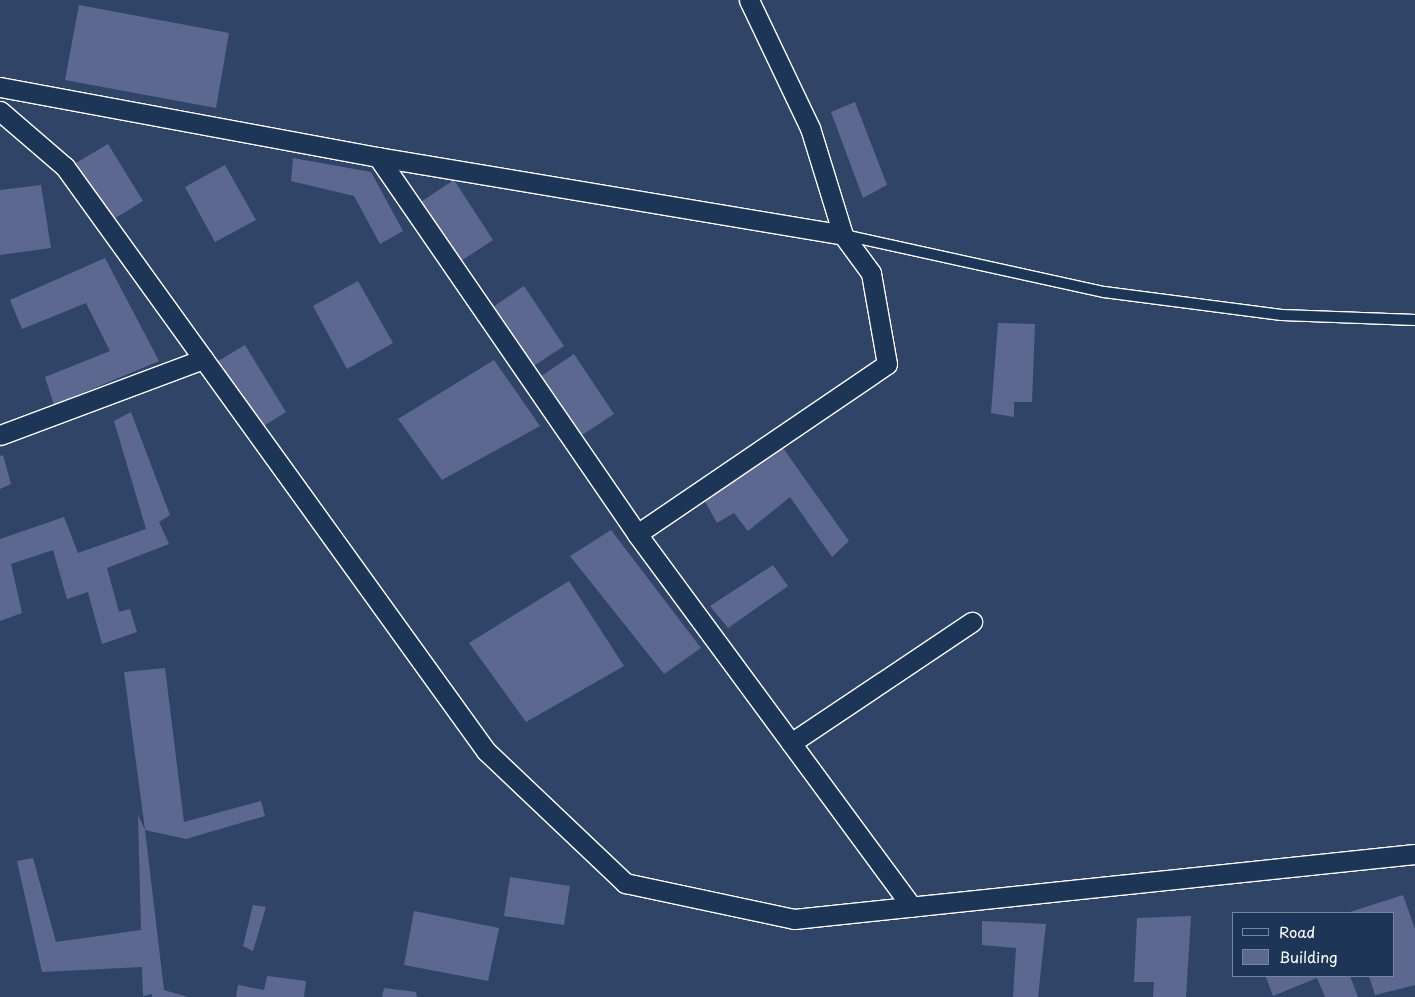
<!DOCTYPE html>
<html>
<head>
<meta charset="utf-8">
<style>
  body { margin:0 }
  #map { position:relative; width:1415px; height:997px; overflow:hidden; background:#304468; font-family:"Playpen Sans",sans-serif }
  div>[style] { position:absolute }
  [style*='--x'] { left:calc(var(--x)*1px); top:calc(var(--y)*1px); width:calc(var(--w)*1px); rotate:calc(var(--a)*1deg) }
  .building>* { inset:0; background:#5c6890 }
  .roads { filter:drop-shadow(1px 0 #fff) drop-shadow(-1px 0 #fff) drop-shadow(0 1px #fff) drop-shadow(0 -1px #fff) }
  .lane>* { height:10px; margin:-5px; padding:0 5px; transform-origin:5px; border-radius:5px; background:#1d3557 }
  .street>* { height:19px; margin:-9.5px; padding:0 9.5px; transform-origin:9.5px; border-radius:9.5px; background:#1d3557 }
  span { translate:-50% -50%; white-space:nowrap; text-align:center; line-height:1.15; -webkit-text-stroke:5px #1d3557; paint-order:stroke }
  .legend { position:absolute; left:1232px; top:912px; width:162px; height:65px; box-sizing:border-box; background:#1d3557; border:1px solid #77869a; margin:0; padding:6px 9px; list-style:none; font-size:15px; color:#fff }
  .legend li { display:flex; align-items:center; gap:10px; height:25px }
  .legend b { width:25px; border:1px solid #77869a }
</style>
</head>
<body>
<div id="map">
  <div class="building">
    <i style="clip-path:polygon(79px 5px,229px 33px,216px 108px,65px 80px)"></i>
    <i style="clip-path:polygon(855px 102px,887px 185px,863px 198px,831px 112px)"></i>
    <i style="clip-path:polygon(108px 144px,143px 201px,106px 224px,71px 166px)"></i>
    <i style="clip-path:polygon(293px 158px,371px 172px,403px 231px,380px 244px,354px 196px,291px 181px)"></i>
    <i style="clip-path:polygon(225px 165px,256px 220px,215px 242px,185px 187px)"></i>
    <i style="clip-path:polygon(454px 180px,493px 240px,458px 263px,419px 203px)"></i>
    <i style="clip-path:polygon(41px 185px,51px 248px,0 255px,0 190px)"></i>
    <i style="clip-path:polygon(105px 258px,159px 361px,54px 405px,45px 377px,110px 351px,86px 303px,22px 329px,10px 300px)"></i>
    <i style="clip-path:polygon(358px 281px,393px 343px,347px 369px,313px 306px)"></i>
    <i style="clip-path:polygon(524px 286px,564px 346px,529px 369px,490px 309px)"></i>
    <i style="clip-path:polygon(998px 323px,1035px 324px,1032px 402px,1014px 402px,1014px 417px,991px 413px)"></i>
    <i style="clip-path:polygon(245px 345px,286px 412px,249px 435px,208px 367px)"></i>
    <i style="clip-path:polygon(574px 354px,614px 414px,579px 437px,540px 377px)"></i>
    <i style="clip-path:polygon(494px 360px,540px 426px,442px 480px,398px 419px)"></i>
    <i style="clip-path:polygon(131px 412px,170px 515px,159px 522px,169px 544px,107px 568px,119px 612px,130px 609px,137px 632px,102px 644px,88px 592px,67px 599px,53px 550px,11px 564px,22px 613px,0 621px,0 539px,64px 517px,78px 553px,146px 529px,114px 421px)"></i>
    <i style="clip-path:polygon(778px 441px,849px 541px,832px 557px,790px 497px,748px 531px,734px 513px,717px 523px,703px 498px)"></i>
    <i style="clip-path:polygon(3px 455px,11px 484px,0 489px,0 456px)"></i>
    <i style="clip-path:polygon(611px 530px,701px 648px,664px 674px,570px 556px)"></i>
    <i style="clip-path:polygon(773px 565px,788px 586px,728px 628px,710px 606px)"></i>
    <i style="clip-path:polygon(569px 581px,624px 666px,526px 722px,469px 643px)"></i>
    <i style="clip-path:polygon(165px 668px,184px 822px,261px 801px,265px 816px,186px 839px,145px 830px,124px 672px)"></i>
    <i style="clip-path:polygon(138px 815px,145px 830px,164px 990px,188px 997px,152px 997px,152px 994px,143px 996px,142px 967px,42px 972px,17px 861px,33px 858px,56px 942px,141px 930px)"></i>
    <i style="clip-path:polygon(510px 877px,570px 886px,564px 925px,504px 916px)"></i>
    <i style="clip-path:polygon(1403px 895px,1415px 929px,1415px 985px,1375px 995px,1369px 976px,1394px 976px,1394px 913px,1347px 913px)"></i>
    <i style="clip-path:polygon(253px 905px,266px 907px,253px 951px,243px 946px)"></i>
    <i style="clip-path:polygon(414px 911px,499px 928px,488px 981px,404px 965px)"></i>
    <i style="clip-path:polygon(1191px 916px,1186px 997px,1153px 997px,1154px 982px,1134px 982px,1137px 918px)"></i>
    <i style="clip-path:polygon(982px 921px,1046px 924px,1038px 997px,1013px 997px,1016px 948px,982px 945px)"></i>
    <i style="clip-path:polygon(267px 976px,306px 981px,304px 997px,236px 997px,238px 985px,264px 990px)"></i>
    <i style="clip-path:polygon(1350px 976px,1358px 997px,1325px 997px,1317px 978px,1273px 996px,1266px 977px)"></i>
    <i style="clip-path:polygon(384px 988px,416px 992px,417px 997px,382px 997px)"></i>
  </div>
  <div class="roads">
    <div class="lane">
      <i style="--x:844;--y:235;--w:266;--a:12.4"></i>
      <i style="--x:1104;--y:292;--w:179;--a:7.4"></i>
      <i style="--x:1282;--y:315;--w:133;--a:2.2"></i>
    </div>
    <div class="street">
      <i style="--x:0;--y:87;--w:384;--a:10.5"></i>
      <i style="--x:378;--y:157;--w:471;--a:9.5"></i>
      <i style="--x:843;--y:235;--w:112;--a:-107.1"></i>
      <i style="--x:810;--y:128;--w:142;--a:-115.5"></i>
      <i style="--x:0;--y:111;--w:86;--a:40.7"></i>
      <i style="--x:65;--y:167;--w:720;--a:54.21"></i>
      <i style="--x:486;--y:751;--w:192;--a:43.5"></i>
      <i style="--x:625;--y:883;--w:173;--a:12"></i>
      <i style="--x:794;--y:919;--w:624;--a:-5.98"></i>
      <i style="--x:378;--y:157;--w:457;--a:55.5"></i>
      <i style="--x:637;--y:534;--w:302;--a:-34.2"></i>
      <i style="--x:887;--y:364;--w:92;--a:-100"></i>
      <i style="--x:871;--y:273;--w:47;--a:-126.4"></i>
      <i style="--x:0;--y:435;--w:217;--a:-20.5"></i>
      <i style="--x:637;--y:534;--w:463;--a:53.6"></i>
      <i style="--x:791;--y:743;--w:218;--a:-33.8"></i>
    </div>
  </div>
  <ul class="legend">
  <li><b style="height:6px;background:#1d3557"></b>Road</li>
  <li><b style="height:14px;background:#5c6890"></b>Building</li>
  </ul>
</div>
</body>
</html>
